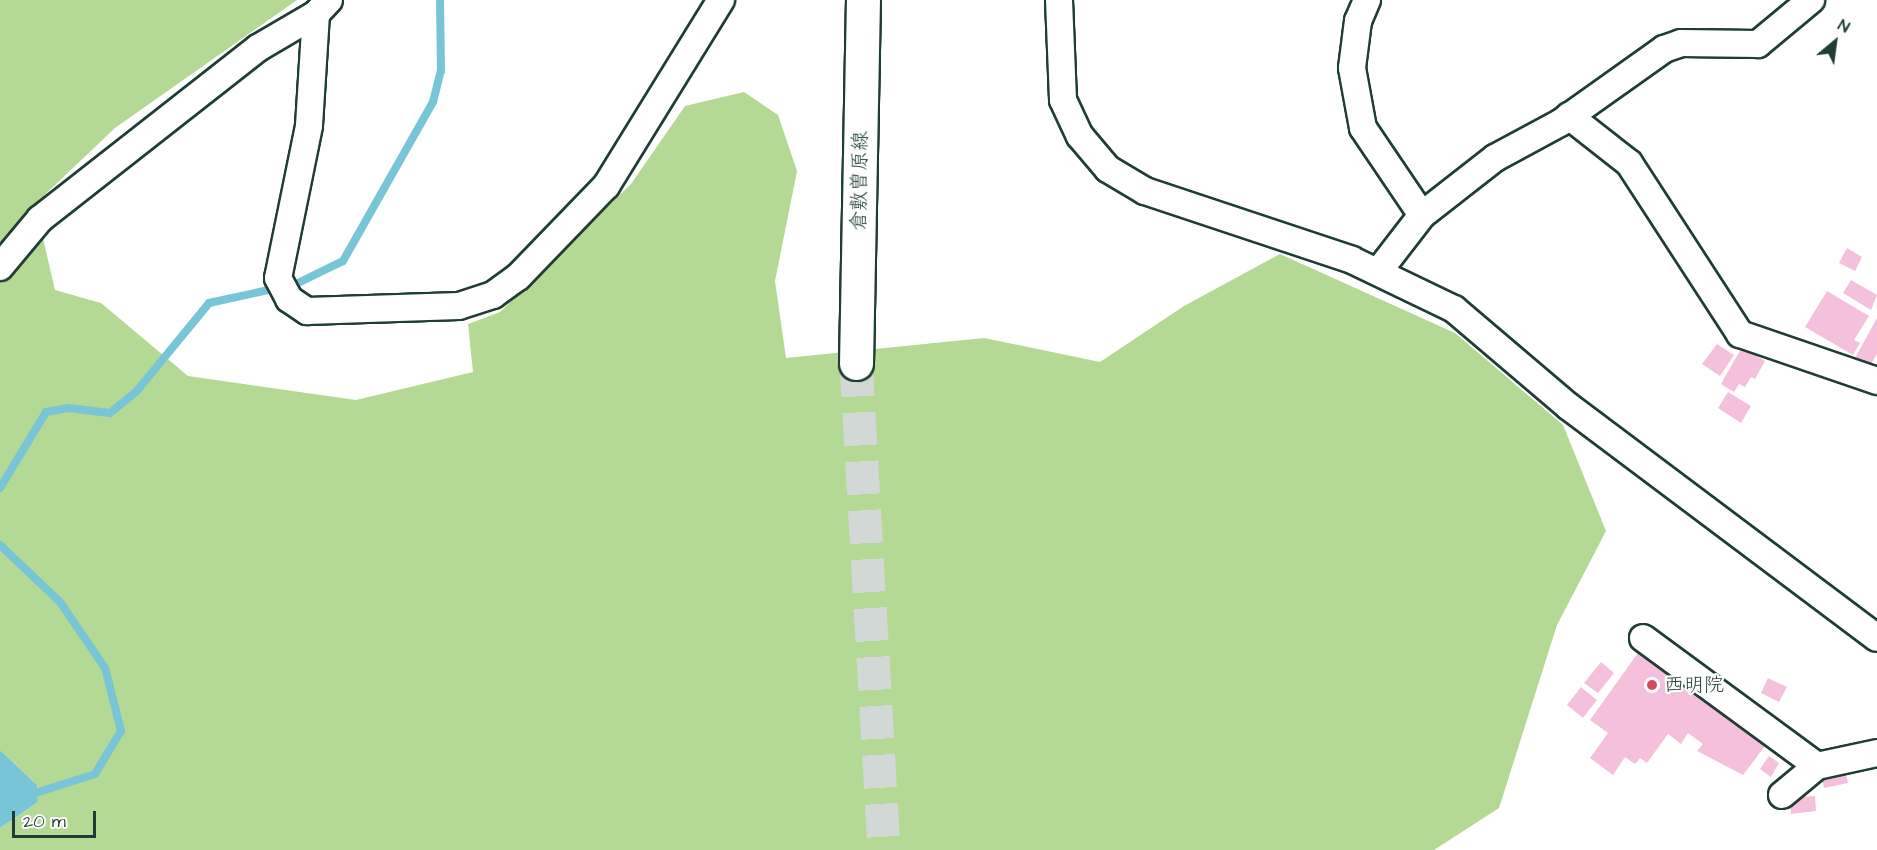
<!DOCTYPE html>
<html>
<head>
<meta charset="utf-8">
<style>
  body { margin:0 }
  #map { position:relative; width:1877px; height:850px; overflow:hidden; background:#fff; font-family:"Architects Daughter","Klee One",sans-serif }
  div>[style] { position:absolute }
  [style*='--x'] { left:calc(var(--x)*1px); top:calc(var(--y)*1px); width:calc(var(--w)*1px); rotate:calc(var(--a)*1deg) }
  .green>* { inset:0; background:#b3d994 }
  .water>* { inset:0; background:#78c5d7 }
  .stream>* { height:8px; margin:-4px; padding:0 4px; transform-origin:4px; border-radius:4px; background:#78c5d7 }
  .building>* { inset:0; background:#f5c0db }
  .secondary-tunnel>* { height:33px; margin-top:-16.5px; transform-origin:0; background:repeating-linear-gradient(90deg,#d2d8d6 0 33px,transparent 0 49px) }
  .roads { filter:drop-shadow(2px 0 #1f3d34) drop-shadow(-2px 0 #1f3d34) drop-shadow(0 2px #1f3d34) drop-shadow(0 -2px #1f3d34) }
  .street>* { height:26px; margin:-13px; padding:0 13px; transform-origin:13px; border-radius:13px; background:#fff }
  .secondary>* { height:33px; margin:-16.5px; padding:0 16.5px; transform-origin:16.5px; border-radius:16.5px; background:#fff }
  .dots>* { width:16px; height:16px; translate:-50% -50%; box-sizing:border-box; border:3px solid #fff; border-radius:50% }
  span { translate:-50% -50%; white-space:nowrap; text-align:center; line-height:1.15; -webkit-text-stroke:4.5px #fff; paint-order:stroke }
  .street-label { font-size:20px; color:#1f3d34 }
  .poi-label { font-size:20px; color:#1f3d34 }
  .left { translate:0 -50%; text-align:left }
  .north { position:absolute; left:1805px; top:12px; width:60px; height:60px; -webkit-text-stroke:4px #fff; paint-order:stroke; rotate:29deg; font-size:16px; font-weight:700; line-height:24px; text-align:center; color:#1f3d34 }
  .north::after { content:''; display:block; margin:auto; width:21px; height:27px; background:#1f3d34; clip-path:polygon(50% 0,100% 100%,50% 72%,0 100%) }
  .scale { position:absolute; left:12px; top:811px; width:84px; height:27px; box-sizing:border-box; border:3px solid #1f3d34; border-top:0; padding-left:8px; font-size:18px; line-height:21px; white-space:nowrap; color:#1f3d34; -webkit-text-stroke:4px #fff; paint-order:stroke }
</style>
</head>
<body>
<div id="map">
  <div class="green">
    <i style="clip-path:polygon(0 0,297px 0,115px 128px,35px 204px,55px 290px,101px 303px,188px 376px,356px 400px,473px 372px,468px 324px,500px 312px,631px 184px,685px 106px,744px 92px,778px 115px,797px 171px,775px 281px,786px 358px,984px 338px,1100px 362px,1184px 306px,1280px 254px,1455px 333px,1563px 425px,1606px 531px,1557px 625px,1499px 808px,1434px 850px,0 850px,0 828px,38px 802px,37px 785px,0 750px)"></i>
  </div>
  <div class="water">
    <i style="clip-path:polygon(0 750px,37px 785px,38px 802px,0 828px)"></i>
  </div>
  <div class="stream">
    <i style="--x:0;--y:488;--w:89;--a:-58.8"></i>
    <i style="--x:46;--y:412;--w:22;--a:-10"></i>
    <i style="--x:68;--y:408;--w:42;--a:6.8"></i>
    <i style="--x:110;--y:413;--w:33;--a:-39"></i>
    <i style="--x:136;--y:392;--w:115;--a:-50.6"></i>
    <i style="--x:209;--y:303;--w:89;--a:-12.3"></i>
    <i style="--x:296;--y:284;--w:52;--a:-26.1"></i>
    <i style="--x:343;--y:261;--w:183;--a:-60.5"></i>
    <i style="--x:433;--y:102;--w:32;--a:-76"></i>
    <i style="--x:441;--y:71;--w:71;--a:-90.8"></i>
    <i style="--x:0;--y:545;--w:83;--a:43.5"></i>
    <i style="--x:60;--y:602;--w:80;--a:55.7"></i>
    <i style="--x:105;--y:668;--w:65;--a:75.7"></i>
    <i style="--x:121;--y:731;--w:50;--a:121.2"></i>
    <i style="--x:95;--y:774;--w:69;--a:162.3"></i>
  </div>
  <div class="building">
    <i style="clip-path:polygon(1847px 248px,1862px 257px,1855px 271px,1839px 263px)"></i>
    <i style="clip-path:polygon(1851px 280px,1877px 295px,1871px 310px,1843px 293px)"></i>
    <i style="clip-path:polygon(1827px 291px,1869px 316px,1854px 340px,1860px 343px,1853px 355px,1805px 327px)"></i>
    <i style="clip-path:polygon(1877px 318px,1877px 354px,1869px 368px,1854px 360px)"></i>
    <i style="clip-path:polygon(1717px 344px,1734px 355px,1720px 376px,1702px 364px)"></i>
    <i style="clip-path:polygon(1742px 347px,1765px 361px,1755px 379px,1751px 377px,1745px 387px,1739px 384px,1734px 392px,1721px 384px)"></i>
    <i style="clip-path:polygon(1728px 392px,1751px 406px,1741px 423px,1718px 408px)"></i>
    <i style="clip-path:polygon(1640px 650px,1768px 742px,1743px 775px,1697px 751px,1703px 744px,1688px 733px,1681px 744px,1668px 734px,1647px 763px,1640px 758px,1635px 764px,1625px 757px,1613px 775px,1590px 758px,1608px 733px,1590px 720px)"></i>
    <i style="clip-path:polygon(1601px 662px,1614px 673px,1598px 693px,1584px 683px)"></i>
    <i style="clip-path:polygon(1768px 678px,1787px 687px,1779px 702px,1761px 693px)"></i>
    <i style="clip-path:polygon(1581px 687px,1597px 700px,1583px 718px,1567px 705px)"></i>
    <i style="clip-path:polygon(1769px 756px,1779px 763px,1771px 777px,1760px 769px)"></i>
    <i style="clip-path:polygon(1845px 769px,1848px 783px,1824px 788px,1821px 774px)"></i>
    <i style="clip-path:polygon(1815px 796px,1816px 811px,1791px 814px,1789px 798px)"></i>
  </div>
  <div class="secondary-tunnel">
    <i style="--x:856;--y:363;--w:488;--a:86.7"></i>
  </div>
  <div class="roads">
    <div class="street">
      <i style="--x:1059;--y:0;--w:100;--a:87.7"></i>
      <i style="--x:1063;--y:100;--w:40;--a:65"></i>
      <i style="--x:1080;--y:136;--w:43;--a:49.7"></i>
      <i style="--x:1108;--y:169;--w:43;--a:30.7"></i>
      <i style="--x:1145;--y:191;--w:218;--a:18.4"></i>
      <i style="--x:1352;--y:260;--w:113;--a:25.7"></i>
      <i style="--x:1454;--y:309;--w:150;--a:40.4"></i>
      <i style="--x:1568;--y:406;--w:386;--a:36.9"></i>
      <i style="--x:1367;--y:0;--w:23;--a:113"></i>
      <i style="--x:1358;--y:21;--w:47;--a:97.3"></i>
      <i style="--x:1352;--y:68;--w:61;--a:79.6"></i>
      <i style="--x:1363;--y:128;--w:105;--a:55.9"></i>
      <i style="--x:316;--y:14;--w:112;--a:93.6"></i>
      <i style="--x:309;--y:126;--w:155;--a:101.5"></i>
      <i style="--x:278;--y:278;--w:24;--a:62"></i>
      <i style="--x:289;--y:299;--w:22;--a:34"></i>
      <i style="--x:307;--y:311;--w:152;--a:-1.9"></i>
      <i style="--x:459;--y:306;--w:36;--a:-18"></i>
      <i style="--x:493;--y:295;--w:31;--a:-36"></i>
      <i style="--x:518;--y:277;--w:127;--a:-46"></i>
      <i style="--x:606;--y:186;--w:219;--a:-58.3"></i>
      <i style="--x:1569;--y:116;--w:76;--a:38.1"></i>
      <i style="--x:1629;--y:163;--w:204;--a:57"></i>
      <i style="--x:1740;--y:334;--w:145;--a:18.9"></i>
      <i style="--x:0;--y:267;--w:62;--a:-50.2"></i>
      <i style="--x:40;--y:219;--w:277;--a:-38.1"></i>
      <i style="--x:258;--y:48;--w:67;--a:-30.4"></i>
      <i style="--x:316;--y:14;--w:19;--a:-47"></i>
      <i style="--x:1378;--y:272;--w:72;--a:-52.3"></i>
      <i style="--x:1422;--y:215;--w:93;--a:-38"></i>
      <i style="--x:1495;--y:158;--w:74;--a:-28.3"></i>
      <i style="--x:1560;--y:123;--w:128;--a:-35.4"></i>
      <i style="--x:1664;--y:49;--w:18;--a:-19"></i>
      <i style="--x:1681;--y:43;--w:77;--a:0.7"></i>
      <i style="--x:1758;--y:44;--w:69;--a:-39.7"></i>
      <i style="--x:1643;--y:638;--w:216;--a:36.3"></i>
      <i style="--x:1782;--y:795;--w:45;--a:-39.6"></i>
      <i style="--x:1817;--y:766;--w:61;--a:-12.2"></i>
    </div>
    <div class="secondary">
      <i style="--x:856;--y:363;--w:363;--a:-88.9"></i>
    </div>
  </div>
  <div class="dots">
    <i style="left:1652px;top:685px;background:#d1495b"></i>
  </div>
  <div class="street-label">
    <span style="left:860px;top:181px;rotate:-89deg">倉敷曽原線</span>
  </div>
  <div class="poi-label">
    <span class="left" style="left:1664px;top:685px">西明院</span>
  </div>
  <div class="north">N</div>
  <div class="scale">20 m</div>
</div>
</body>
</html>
